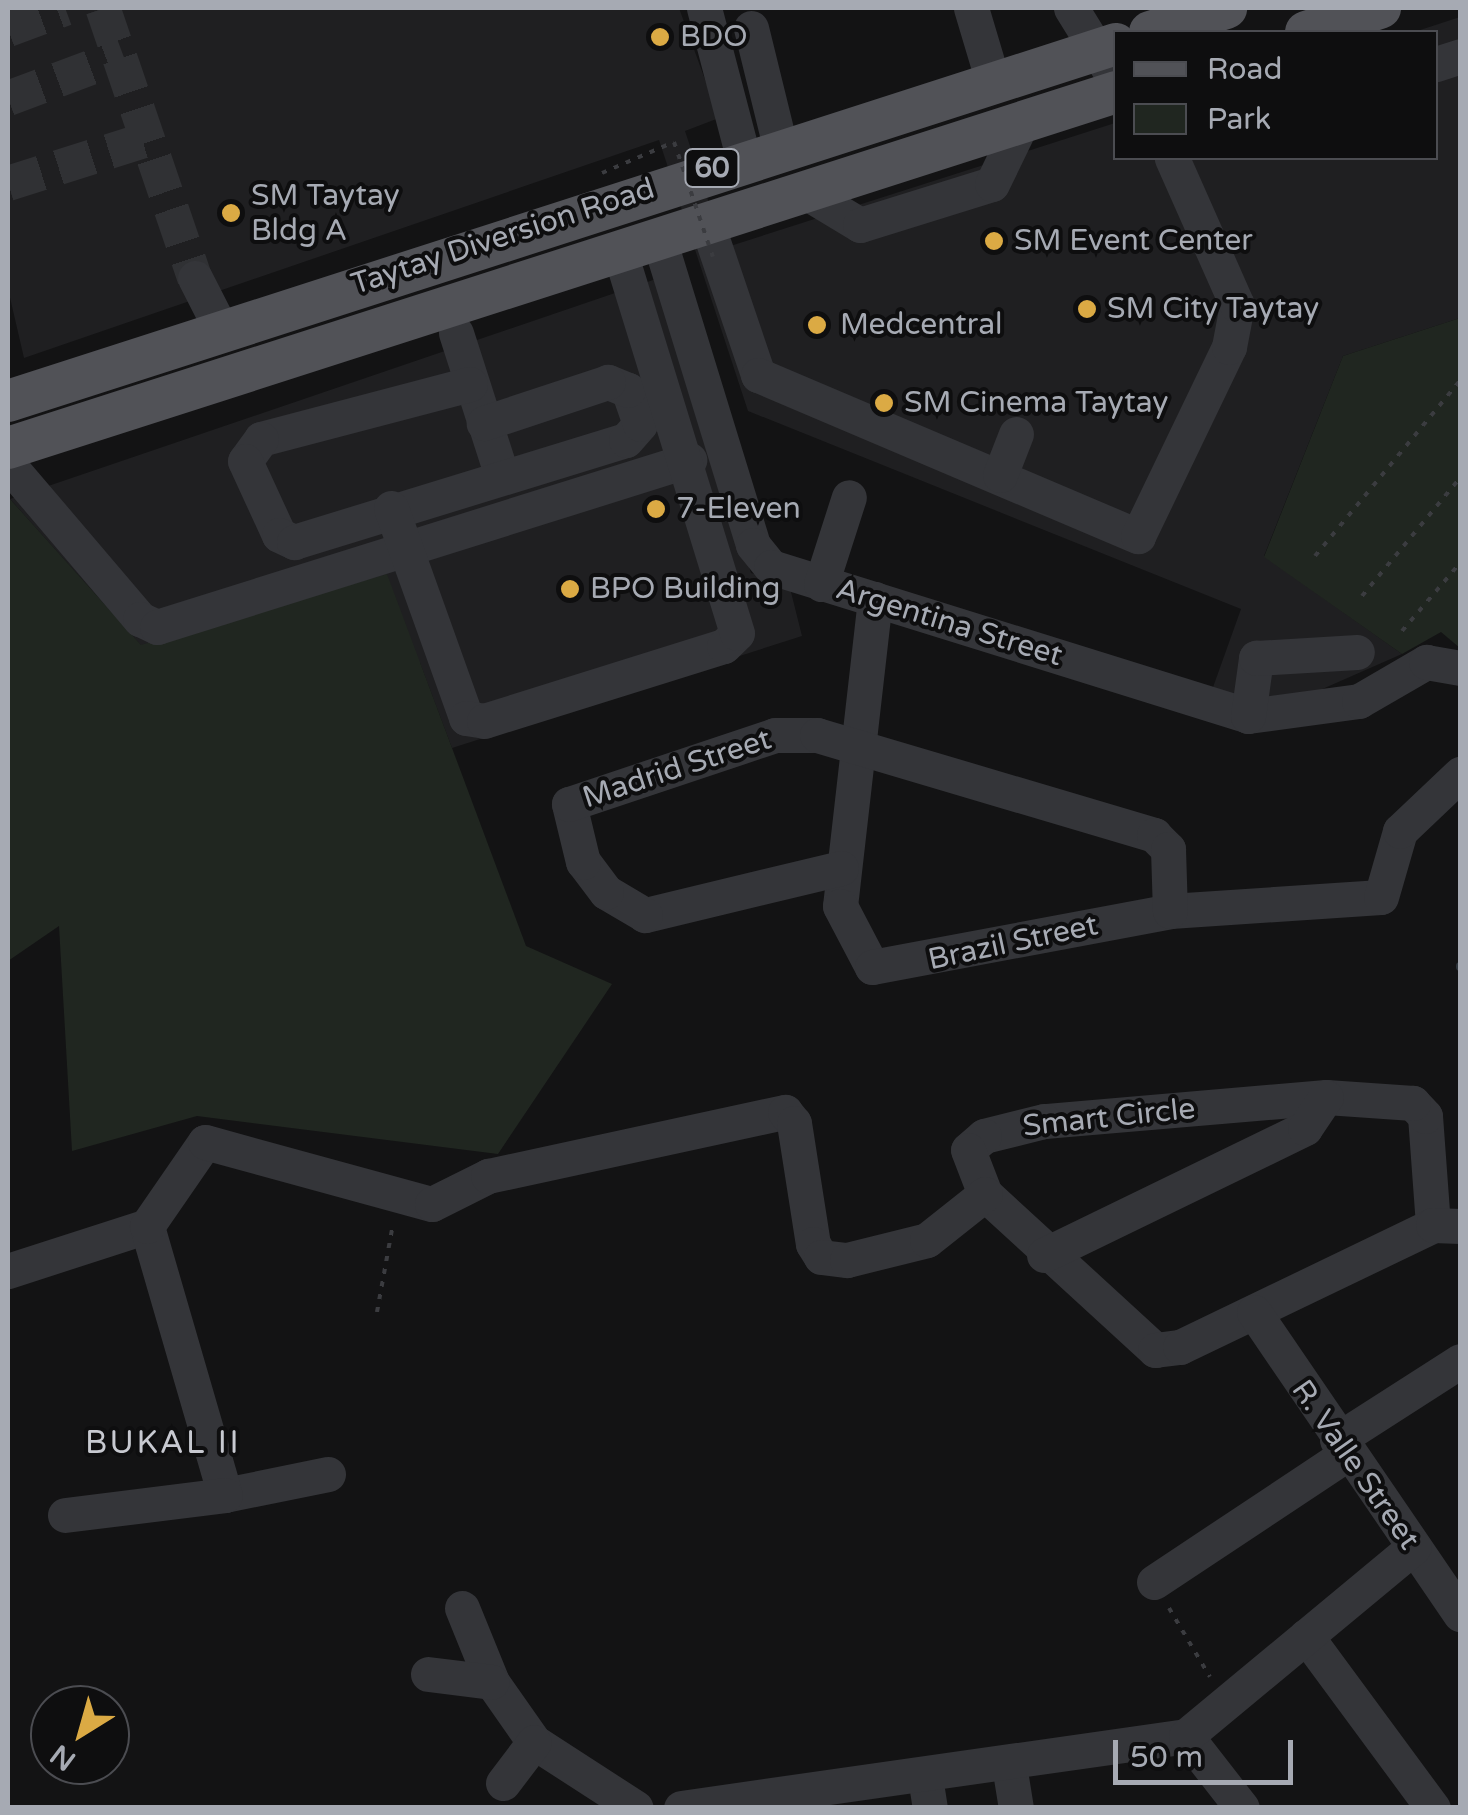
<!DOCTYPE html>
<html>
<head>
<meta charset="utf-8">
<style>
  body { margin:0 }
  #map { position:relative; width:1468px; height:1815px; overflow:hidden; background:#131314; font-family:"Varela Round",sans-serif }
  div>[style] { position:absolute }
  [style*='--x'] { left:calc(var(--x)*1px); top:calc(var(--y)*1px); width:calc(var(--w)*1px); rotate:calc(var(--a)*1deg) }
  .built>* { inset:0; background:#1f1f21 }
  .green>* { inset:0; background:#202620 }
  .stream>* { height:8px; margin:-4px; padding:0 4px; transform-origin:4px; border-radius:4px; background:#2e353b }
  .minor-tunnel>* { height:35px; margin-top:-17.5px; transform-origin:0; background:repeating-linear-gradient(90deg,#303134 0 35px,transparent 0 53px) }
  .path>* { height:4px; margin-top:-2px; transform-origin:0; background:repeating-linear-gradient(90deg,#3b3c40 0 5px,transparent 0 13px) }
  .minor>* { height:35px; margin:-17.5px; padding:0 17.5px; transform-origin:17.5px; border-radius:17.5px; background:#343539 }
  .major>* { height:42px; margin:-21px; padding:0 21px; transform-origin:21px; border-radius:21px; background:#515257 }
  .path-bridge>* { height:4px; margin-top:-2px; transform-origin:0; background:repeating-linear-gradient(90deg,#3b3c40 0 5px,transparent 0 13px) }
  .dots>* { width:28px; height:28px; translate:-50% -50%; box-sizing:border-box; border:5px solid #0e0e0f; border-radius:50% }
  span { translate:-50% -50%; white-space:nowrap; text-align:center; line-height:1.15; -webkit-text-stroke:8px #0e0e0f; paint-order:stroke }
  .shield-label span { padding:2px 8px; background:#0e0e0f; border:2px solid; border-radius:8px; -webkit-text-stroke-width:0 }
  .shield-label { font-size:28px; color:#a6aab3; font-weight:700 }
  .poi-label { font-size:30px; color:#a6aab3 }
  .left { translate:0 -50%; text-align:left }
  .street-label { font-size:30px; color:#a6aab3 }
  .neighbourhood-label { font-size:32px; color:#c7c9d0; letter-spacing:2.5px }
  .frame { position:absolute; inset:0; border:10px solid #a6aab3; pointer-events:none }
  .legend { position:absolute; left:1113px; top:30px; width:325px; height:130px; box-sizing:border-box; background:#0e0e0f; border:2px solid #4b4c51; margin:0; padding:12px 18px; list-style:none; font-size:30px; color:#a6aab3 }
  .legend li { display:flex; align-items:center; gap:20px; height:50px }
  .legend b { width:50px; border:2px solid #4b4c51 }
  .north { position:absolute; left:30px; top:1685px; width:100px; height:100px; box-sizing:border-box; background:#0e0e0f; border:2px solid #4b4c51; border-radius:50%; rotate:217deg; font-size:28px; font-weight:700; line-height:40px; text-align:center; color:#a6aab3 }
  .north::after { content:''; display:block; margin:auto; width:35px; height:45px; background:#dbaa44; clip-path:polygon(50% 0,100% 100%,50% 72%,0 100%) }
  .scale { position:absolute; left:1113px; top:1740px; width:180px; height:45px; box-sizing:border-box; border:5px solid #a6aab3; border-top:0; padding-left:12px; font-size:30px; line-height:35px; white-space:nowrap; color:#a6aab3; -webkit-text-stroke:8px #0e0e0f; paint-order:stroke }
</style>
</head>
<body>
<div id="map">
  <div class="built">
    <i style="clip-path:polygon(18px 8px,679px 8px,719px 118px,685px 131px,724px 248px,1115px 123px,1116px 158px,1436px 158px,1436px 32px,1414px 32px,1460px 17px,1460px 318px,1343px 356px,1264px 556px,1402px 654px,1311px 694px,1260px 699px,1212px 690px,1241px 609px,748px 411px,659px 140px,24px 358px,8px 289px,8px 13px)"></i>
    <i style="clip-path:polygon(656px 279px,751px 573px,789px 584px,802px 636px,452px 748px,420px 663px,215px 728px,10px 499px)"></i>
  </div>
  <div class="green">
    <i style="clip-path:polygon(1460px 318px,1460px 648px,1441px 632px,1402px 654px,1264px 557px,1343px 356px)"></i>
    <i style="clip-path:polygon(10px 499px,141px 645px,387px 574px,526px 946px,612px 984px,498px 1154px,197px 1116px,72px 1151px,59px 926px,8px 961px)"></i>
  </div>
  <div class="stream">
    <i style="--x:1460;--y:966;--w:1;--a:90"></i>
  </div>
  <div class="minor-tunnel">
    <i style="--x:103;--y:8;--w:285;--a:71.2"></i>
    <i style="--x:8;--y:29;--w:61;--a:-20.2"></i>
    <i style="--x:8;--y:98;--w:123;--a:-20.5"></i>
    <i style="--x:8;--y:183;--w:149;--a:-17.6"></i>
  </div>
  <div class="path">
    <i style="--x:602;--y:173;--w:78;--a:-23.3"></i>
    <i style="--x:1315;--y:556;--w:227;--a:-50.4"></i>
    <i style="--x:1362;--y:596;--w:153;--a:-50.3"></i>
    <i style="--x:1402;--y:631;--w:89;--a:-49.5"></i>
    <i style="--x:377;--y:1312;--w:89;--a:-79.7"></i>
    <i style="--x:1169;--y:1608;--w:80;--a:59.3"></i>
  </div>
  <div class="minor">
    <i style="--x:704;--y:8;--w:154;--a:75.3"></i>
    <i style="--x:971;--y:8;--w:77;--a:73.4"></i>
    <i style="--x:1071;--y:8;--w:86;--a:58.3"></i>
    <i style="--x:751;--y:28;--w:122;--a:76.2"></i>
    <i style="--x:1436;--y:64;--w:25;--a:-18"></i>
    <i style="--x:807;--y:193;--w:62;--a:31.1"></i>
    <i style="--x:860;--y:225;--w:138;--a:-17.3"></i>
    <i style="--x:992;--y:184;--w:69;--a:-64.2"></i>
    <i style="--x:706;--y:221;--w:163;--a:71.3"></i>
    <i style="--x:758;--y:375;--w:413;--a:23"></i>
    <i style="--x:1138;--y:536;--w:210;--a:-64.3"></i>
    <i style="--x:1229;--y:347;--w:43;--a:-79.2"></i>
    <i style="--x:1237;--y:305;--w:161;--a:-113.9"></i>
    <i style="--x:658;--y:236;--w:323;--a:72.9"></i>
    <i style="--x:753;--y:545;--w:28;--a:51"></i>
    <i style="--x:771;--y:567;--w:500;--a:17.3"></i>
    <i style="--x:1248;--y:716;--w:112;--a:-7.7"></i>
    <i style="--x:1359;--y:701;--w:78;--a:-30.2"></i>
    <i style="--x:1426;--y:662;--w:35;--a:10"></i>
    <i style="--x:195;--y:278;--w:59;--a:63"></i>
    <i style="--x:456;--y:333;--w:147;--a:72.2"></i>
    <i style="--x:470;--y:384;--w:216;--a:165.3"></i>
    <i style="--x:261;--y:439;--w:27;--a:126"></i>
    <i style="--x:245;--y:461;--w:81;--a:65.3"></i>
    <i style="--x:279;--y:535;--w:17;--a:25"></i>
    <i style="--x:294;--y:542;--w:347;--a:-17.1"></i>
    <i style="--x:626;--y:440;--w:21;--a:-49"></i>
    <i style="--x:640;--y:424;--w:36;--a:-109"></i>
    <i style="--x:628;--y:390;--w:22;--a:-158"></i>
    <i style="--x:608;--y:382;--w:131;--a:161.7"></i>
    <i style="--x:8;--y:464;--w:204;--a:49.6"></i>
    <i style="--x:140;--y:619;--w:19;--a:25"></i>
    <i style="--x:157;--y:627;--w:558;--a:-17.43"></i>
    <i style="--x:1000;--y:475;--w:44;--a:-68.7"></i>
    <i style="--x:391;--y:508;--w:223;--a:70.3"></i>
    <i style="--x:466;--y:718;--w:18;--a:9"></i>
    <i style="--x:484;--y:721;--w:251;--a:-17.4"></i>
    <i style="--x:724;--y:646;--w:18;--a:-45"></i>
    <i style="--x:737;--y:633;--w:402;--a:-107.1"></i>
    <i style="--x:821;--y:584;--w:91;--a:-72.2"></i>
    <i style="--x:875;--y:599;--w:309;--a:96.5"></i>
    <i style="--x:840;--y:906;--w:69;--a:62.3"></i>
    <i style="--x:872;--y:967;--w:303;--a:-10.6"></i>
    <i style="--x:1170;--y:911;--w:211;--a:-3.8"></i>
    <i style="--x:1381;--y:897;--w:69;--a:-73.9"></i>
    <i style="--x:1400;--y:831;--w:83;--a:-43.5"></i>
    <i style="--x:1248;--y:716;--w:59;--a:-82.1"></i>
    <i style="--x:1256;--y:658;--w:101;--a:-3.4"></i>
    <i style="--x:841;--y:868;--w:202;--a:166.5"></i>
    <i style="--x:645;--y:915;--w:45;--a:-149.5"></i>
    <i style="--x:606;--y:892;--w:38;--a:-127"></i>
    <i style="--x:583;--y:862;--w:60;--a:-103.6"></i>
    <i style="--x:569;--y:804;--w:217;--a:-18.5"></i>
    <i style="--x:775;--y:735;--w:42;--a:0"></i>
    <i style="--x:817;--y:735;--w:352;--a:16.5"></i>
    <i style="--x:1154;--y:835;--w:20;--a:45"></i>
    <i style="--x:1168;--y:849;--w:62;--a:88.2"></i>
    <i style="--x:1433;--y:1225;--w:109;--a:-94.2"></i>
    <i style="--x:1425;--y:1116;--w:18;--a:-133"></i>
    <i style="--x:1413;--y:1103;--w:87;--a:-176.1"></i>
    <i style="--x:1326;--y:1097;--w:283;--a:175.1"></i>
    <i style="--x:1044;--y:1121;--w:62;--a:166"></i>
    <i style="--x:984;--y:1136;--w:21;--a:139"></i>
    <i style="--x:968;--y:1150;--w:47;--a:68.9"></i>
    <i style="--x:985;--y:1194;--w:231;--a:42.5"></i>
    <i style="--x:1155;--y:1350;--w:25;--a:-7"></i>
    <i style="--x:1180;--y:1347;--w:281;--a:-25.7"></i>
    <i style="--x:1433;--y:1225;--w:27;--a:2"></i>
    <i style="--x:1044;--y:1255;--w:290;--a:-25.9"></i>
    <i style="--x:1305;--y:1128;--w:37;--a:-56"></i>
    <i style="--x:8;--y:1271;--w:146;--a:-17.9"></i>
    <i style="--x:1254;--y:1312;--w:366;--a:55.7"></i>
    <i style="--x:1337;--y:1440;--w:146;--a:-32.7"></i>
    <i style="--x:328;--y:1474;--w:105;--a:168.5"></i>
    <i style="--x:225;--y:1495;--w:280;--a:-106.2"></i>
    <i style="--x:147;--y:1226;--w:102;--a:-55.4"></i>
    <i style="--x:205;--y:1142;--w:235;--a:15.3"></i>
    <i style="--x:432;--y:1204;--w:63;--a:-26.6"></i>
    <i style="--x:488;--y:1176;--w:304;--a:-12.2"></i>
    <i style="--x:785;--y:1112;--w:14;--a:51"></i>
    <i style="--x:794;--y:1123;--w:122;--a:81.1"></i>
    <i style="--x:813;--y:1244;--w:15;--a:58"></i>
    <i style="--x:821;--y:1257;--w:26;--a:7"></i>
    <i style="--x:847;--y:1260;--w:82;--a:-14"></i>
    <i style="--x:927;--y:1240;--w:74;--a:-38.4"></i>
    <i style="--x:65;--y:1515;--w:161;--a:-7.1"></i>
    <i style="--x:1154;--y:1582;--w:232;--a:-33.6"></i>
    <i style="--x:462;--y:1608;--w:80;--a:67.9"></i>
    <i style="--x:492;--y:1682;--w:73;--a:55"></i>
    <i style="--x:534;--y:1742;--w:121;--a:32.9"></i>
    <i style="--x:1306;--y:1636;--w:214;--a:53.6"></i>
    <i style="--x:428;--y:1674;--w:64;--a:7.1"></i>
    <i style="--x:1186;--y:1736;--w:91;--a:52.1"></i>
    <i style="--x:1009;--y:1765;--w:44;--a:80.8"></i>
    <i style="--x:925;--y:1777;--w:31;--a:81"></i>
    <i style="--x:503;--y:1783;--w:51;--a:-52.9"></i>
    <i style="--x:681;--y:1808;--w:510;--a:-8.11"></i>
    <i style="--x:1186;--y:1736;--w:296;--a:-39.7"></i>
  </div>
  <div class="major">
    <i style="--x:1150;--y:32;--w:80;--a:-17.5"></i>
    <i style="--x:1306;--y:32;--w:78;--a:-18"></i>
    <i style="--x:8;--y:401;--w:1164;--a:-17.86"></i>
    <i style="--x:8;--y:448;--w:1164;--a:-17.81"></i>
  </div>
  <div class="path-bridge">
    <i style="--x:674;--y:142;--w:121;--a:71.3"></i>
  </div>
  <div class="dots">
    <i style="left:660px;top:37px;background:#dbaa44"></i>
    <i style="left:231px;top:213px;background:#dbaa44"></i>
    <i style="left:994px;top:241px;background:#dbaa44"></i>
    <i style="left:1087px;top:309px;background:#dbaa44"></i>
    <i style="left:817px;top:325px;background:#dbaa44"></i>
    <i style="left:884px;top:403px;background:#dbaa44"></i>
    <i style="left:656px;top:509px;background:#dbaa44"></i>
    <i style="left:570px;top:589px;background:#dbaa44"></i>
  </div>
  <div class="shield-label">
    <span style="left:712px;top:168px">60</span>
  </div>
  <div class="poi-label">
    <span class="left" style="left:680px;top:37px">BDO</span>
    <span class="left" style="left:251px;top:213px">SM Taytay<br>Bldg A</span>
    <span class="left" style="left:1014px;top:241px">SM Event Center</span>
    <span class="left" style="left:1107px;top:309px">SM City Taytay</span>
    <span class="left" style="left:840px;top:325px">Medcentral</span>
    <span class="left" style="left:904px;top:403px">SM Cinema Taytay</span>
    <span class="left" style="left:676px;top:509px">7-Eleven</span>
    <span class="left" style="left:590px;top:589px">BPO Building</span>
  </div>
  <div class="street-label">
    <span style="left:503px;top:237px;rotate:-18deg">Taytay Diversion Road</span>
    <span style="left:949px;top:623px;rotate:17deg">Argentina Street</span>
    <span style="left:677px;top:769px;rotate:-18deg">Madrid Street</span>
    <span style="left:1013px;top:943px;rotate:-12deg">Brazil Street</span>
    <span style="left:1109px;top:1118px;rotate:-6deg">Smart Circle</span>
    <span style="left:1355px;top:1465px;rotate:55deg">R. Valle Street</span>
  </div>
  <div class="neighbourhood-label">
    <span style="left:163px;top:1443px">BUKAL II</span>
  </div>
  <div class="frame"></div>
  <ul class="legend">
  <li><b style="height:12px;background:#515257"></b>Road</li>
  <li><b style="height:28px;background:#202620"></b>Park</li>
  </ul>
  <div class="north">N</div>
  <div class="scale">50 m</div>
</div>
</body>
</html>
